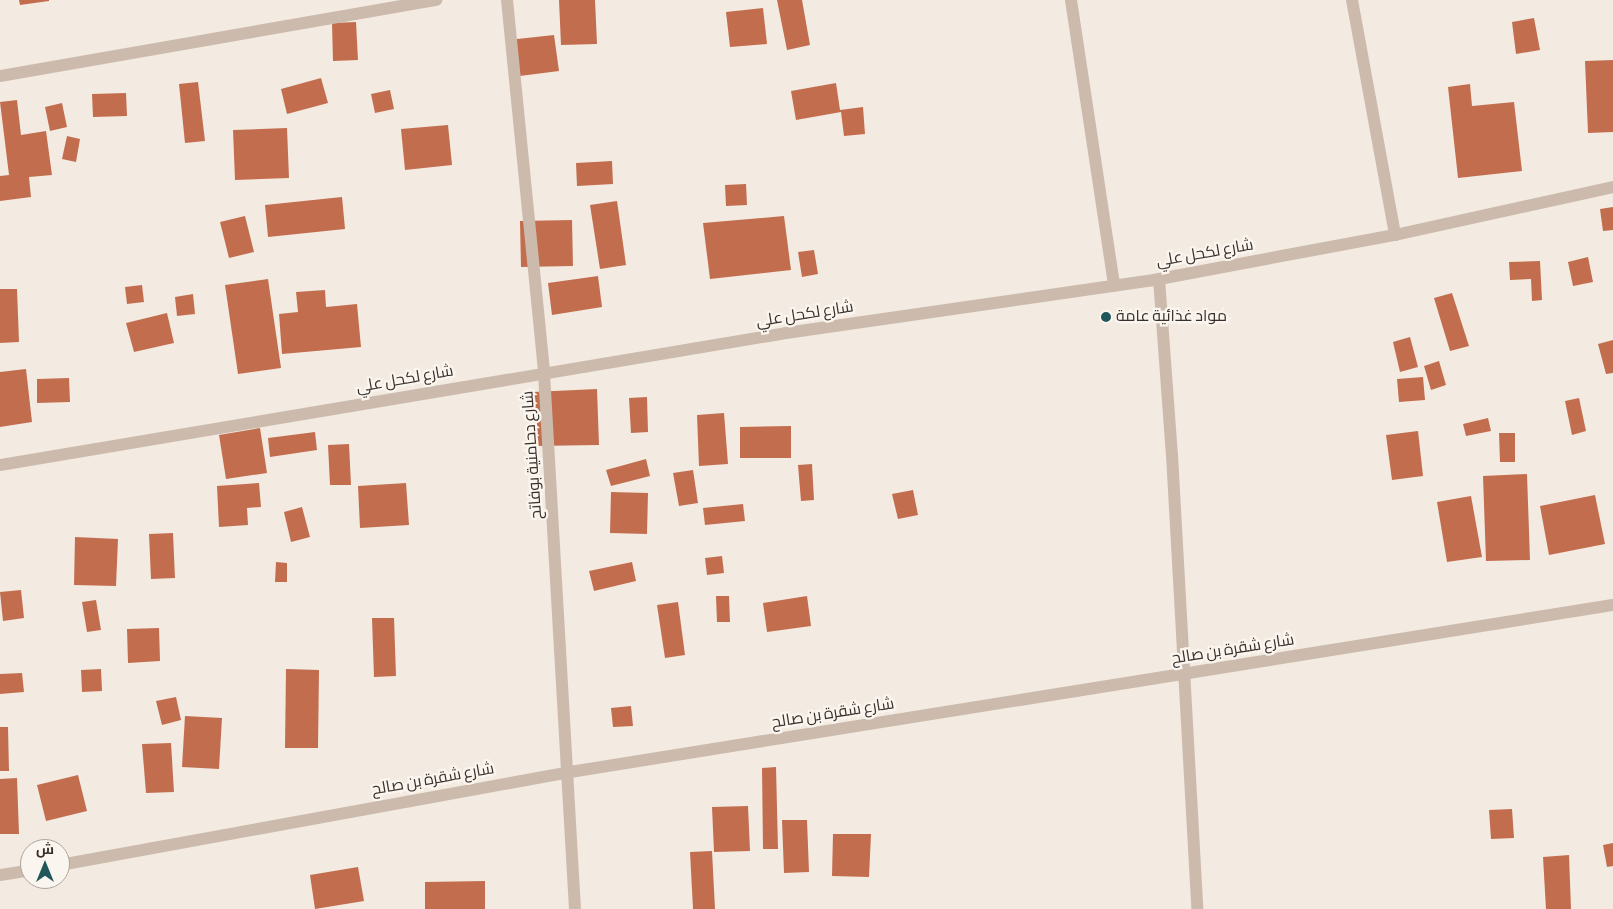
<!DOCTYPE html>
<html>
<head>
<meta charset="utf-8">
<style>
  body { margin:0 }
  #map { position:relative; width:1613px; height:909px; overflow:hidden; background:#f3ebe1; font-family:"Sofia Sans Condensed",Cairo,sans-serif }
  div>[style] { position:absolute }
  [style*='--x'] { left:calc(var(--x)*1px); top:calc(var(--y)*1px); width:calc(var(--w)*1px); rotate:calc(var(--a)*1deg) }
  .building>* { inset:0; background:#c36d4f }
  .street>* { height:12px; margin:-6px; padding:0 6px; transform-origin:6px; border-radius:6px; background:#ccbbad }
  .dots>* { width:14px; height:14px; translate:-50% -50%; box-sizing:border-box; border:2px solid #faf5ee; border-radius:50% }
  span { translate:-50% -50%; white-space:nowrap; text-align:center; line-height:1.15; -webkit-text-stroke:4.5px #faf5ee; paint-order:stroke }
  .street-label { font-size:16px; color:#3a302b }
  .poi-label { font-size:16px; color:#3a302b }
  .left { translate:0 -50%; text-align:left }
  .north { position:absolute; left:20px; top:839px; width:50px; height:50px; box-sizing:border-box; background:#faf5ee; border:1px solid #ada6a0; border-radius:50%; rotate:0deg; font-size:14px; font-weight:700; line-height:20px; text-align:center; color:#3a302b }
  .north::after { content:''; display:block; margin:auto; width:18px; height:22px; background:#21575b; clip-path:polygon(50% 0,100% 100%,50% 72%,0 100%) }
</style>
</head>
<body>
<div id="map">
  <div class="building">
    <i style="clip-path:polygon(19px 0,49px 0,49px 1px,20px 5px)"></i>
    <i style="clip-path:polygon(559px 0,595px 0,597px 44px,561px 45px)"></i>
    <i style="clip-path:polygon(777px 0,802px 0,810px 45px,787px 50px)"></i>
    <i style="clip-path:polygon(763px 8px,767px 44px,730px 47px,726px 12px)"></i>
    <i style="clip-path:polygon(1534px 18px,1540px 50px,1516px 54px,1512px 22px)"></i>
    <i style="clip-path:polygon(356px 22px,358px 60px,333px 61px,332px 23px)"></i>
    <i style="clip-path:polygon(554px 35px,559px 71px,512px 77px,508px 40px)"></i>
    <i style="clip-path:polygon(1613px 60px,1613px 132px,1588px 133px,1585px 61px)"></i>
    <i style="clip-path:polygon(321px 78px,328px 103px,287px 114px,281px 89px)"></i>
    <i style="clip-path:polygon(198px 82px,205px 141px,185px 143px,179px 84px)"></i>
    <i style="clip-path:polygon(836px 83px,840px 110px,863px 107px,865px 134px,844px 136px,841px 112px,796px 120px,791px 91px)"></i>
    <i style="clip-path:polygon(1470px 84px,1472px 106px,1514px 102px,1522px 171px,1458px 178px,1448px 87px)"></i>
    <i style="clip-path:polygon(390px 90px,394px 109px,375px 113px,371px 94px)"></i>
    <i style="clip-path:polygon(126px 93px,127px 116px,93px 117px,92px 94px)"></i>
    <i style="clip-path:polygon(17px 100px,21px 135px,46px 131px,52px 175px,29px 177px,31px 197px,0 201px,0 176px,9px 175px,0 102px)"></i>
    <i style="clip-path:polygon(62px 103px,67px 127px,50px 131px,45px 107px)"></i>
    <i style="clip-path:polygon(448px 125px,452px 165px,405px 170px,401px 129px)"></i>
    <i style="clip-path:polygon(287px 128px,289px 178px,235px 180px,233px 130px)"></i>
    <i style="clip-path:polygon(67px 136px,80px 139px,76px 162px,62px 159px)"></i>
    <i style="clip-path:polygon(612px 161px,613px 184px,577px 186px,576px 163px)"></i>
    <i style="clip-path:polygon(746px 184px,747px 205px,726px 206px,725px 185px)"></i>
    <i style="clip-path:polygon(342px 197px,345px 229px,268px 237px,265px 205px)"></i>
    <i style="clip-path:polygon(617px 201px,626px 265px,600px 269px,590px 205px)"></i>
    <i style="clip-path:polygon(1613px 207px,1613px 230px,1603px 231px,1600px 209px)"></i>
    <i style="clip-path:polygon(245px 216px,254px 252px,229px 258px,220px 222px)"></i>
    <i style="clip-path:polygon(784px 216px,791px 270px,710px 279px,703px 223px)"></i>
    <i style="clip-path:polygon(572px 220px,573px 266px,521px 267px,520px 221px)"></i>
    <i style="clip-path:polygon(814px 250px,818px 274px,802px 277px,798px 252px)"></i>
    <i style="clip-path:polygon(1588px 257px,1593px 282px,1573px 286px,1568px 262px)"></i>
    <i style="clip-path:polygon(1540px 261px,1542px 300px,1532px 301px,1531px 279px,1510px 280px,1509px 262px)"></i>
    <i style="clip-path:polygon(598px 276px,602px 307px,552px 315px,548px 283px)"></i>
    <i style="clip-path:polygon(268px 279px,281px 368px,238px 374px,225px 285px)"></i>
    <i style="clip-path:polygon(142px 285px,144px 302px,127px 304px,125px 287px)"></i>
    <i style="clip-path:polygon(0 289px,17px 289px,19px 342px,0 343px)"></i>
    <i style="clip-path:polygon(325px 290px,326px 307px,357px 304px,361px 347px,282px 354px,279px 314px,298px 312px,296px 292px)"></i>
    <i style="clip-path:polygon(1452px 293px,1469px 346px,1450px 351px,1434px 298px)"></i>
    <i style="clip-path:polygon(193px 294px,195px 314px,177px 316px,175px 297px)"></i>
    <i style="clip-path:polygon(167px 313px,174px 343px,134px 352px,126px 323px)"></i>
    <i style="clip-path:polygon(1410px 337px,1418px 367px,1400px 372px,1393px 342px)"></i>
    <i style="clip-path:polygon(1613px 340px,1613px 373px,1606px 374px,1598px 344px)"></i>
    <i style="clip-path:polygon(1439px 361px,1446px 385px,1431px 390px,1424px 366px)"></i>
    <i style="clip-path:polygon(26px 369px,32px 422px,0 427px,0 372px)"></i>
    <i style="clip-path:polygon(1423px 377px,1425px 400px,1399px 402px,1397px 379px)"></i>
    <i style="clip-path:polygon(69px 378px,70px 402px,37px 403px,37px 379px)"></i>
    <i style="clip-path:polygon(597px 389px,599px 445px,534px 446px,533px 392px)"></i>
    <i style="clip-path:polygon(647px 397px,648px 432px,631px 433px,629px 398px)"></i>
    <i style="clip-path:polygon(1579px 398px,1586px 431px,1572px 435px,1565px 401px)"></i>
    <i style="clip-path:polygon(724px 413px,728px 464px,699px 466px,697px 415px)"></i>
    <i style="clip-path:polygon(1488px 418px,1491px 431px,1466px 436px,1463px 424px)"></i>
    <i style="clip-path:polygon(791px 426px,791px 458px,740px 458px,740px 427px)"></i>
    <i style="clip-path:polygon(260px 428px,267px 473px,226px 479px,219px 435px)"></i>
    <i style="clip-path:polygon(1418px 431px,1423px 476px,1392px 480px,1386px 435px)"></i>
    <i style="clip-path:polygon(315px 432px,317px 450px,270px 457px,268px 438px)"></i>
    <i style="clip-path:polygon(1499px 433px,1515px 433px,1515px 462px,1500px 462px)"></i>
    <i style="clip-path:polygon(349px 444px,351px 485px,330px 485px,328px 445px)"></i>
    <i style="clip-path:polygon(646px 459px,650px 476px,611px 486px,606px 470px)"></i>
    <i style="clip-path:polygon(812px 464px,814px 500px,801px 501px,798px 465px)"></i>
    <i style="clip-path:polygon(693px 470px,698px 503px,679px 506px,673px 473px)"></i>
    <i style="clip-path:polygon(1527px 474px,1530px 560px,1486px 561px,1483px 476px)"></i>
    <i style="clip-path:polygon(259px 483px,261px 507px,247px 508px,248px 525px,219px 527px,217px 486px)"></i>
    <i style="clip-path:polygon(406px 483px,409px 525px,360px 528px,358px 486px)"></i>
    <i style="clip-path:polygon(913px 490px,918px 515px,898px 519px,892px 494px)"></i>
    <i style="clip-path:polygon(611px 492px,648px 493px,647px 534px,610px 533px)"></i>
    <i style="clip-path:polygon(1595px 495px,1605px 544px,1549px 555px,1540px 506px)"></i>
    <i style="clip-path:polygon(1471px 496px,1482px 557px,1447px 562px,1437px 502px)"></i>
    <i style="clip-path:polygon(743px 504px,745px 521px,705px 525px,703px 508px)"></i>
    <i style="clip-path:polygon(302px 507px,310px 537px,291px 542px,284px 512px)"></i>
    <i style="clip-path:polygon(173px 533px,175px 578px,151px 579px,149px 534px)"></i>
    <i style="clip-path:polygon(75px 537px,118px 539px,116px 586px,74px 585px)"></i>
    <i style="clip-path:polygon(722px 556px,724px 573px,707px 575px,705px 558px)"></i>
    <i style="clip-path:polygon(276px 562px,287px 563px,287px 582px,275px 582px)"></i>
    <i style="clip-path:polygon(632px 562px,636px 581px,594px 591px,589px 571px)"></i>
    <i style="clip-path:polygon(21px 590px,24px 618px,3px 621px,0 592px)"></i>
    <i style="clip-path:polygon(716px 596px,729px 596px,730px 622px,717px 622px)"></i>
    <i style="clip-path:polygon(807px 596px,811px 626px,767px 632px,763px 603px)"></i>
    <i style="clip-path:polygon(96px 600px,101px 630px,87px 632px,82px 602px)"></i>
    <i style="clip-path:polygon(678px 602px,685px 655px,665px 658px,657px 605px)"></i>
    <i style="clip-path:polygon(372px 618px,394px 618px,396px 676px,374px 677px)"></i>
    <i style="clip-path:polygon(159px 628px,160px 661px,128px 663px,127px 629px)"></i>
    <i style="clip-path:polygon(101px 669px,102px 691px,82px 692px,81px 670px)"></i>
    <i style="clip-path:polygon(286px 669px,319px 670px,318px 748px,285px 748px)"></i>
    <i style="clip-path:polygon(22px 673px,24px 692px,0 694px,0 674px)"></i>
    <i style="clip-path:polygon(176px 697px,181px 720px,162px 725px,156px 701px)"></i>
    <i style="clip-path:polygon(631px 706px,633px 726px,613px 727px,611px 708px)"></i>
    <i style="clip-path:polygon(185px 716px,222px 718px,219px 769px,182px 767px)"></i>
    <i style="clip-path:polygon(0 727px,8px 727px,9px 771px,0 771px)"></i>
    <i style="clip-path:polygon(171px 743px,174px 792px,146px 793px,142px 744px)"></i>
    <i style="clip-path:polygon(776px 767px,778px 849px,763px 849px,762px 768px)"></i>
    <i style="clip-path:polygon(78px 775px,87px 811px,46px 821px,37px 785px)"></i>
    <i style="clip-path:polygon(17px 778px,19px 834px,0 834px,0 779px)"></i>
    <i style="clip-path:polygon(748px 806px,750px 851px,714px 852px,712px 807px)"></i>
    <i style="clip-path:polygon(1512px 809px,1514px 838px,1491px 839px,1489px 810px)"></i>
    <i style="clip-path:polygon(782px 820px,807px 820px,809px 872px,784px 873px)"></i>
    <i style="clip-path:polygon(833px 834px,871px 834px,869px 877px,832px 876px)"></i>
    <i style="clip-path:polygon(1613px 843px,1613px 866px,1607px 867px,1603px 845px)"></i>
    <i style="clip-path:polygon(712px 851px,715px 909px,693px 909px,690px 852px)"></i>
    <i style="clip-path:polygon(1569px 855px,1571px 909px,1546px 909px,1543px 857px)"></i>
    <i style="clip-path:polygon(358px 867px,364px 901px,315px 909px,310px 875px)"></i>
    <i style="clip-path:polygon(485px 881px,485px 909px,425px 909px,425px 882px)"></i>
  </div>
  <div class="street">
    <i style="--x:507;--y:0;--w:375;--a:84.3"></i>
    <i style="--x:544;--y:373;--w:537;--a:86.69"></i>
    <i style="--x:1071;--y:0;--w:289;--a:81.4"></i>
    <i style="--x:1352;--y:0;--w:239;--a:79.6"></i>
    <i style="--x:0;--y:76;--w:443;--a:-9.9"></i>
    <i style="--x:1159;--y:279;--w:176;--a:85.8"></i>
    <i style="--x:1172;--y:455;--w:455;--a:86.8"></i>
    <i style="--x:0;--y:465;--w:797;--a:-9.53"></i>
    <i style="--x:786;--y:333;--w:377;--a:-8.2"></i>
    <i style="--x:1159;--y:279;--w:240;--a:-10.6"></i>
    <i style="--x:1395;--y:235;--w:223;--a:-12.4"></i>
    <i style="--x:60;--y:865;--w:518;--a:-10.33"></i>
    <i style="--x:570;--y:772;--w:1056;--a:-9.1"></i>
    <i style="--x:0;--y:875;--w:30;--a:-9"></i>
  </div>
  <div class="dots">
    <i style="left:1106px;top:317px;background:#21575b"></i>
  </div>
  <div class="street-label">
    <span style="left:1205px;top:254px;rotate:-10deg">شارع لكحل علي</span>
    <span style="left:805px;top:315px;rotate:-9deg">شارع لكحل علي</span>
    <span style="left:405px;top:380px;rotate:-10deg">شارع لكحل علي</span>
    <span style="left:533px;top:455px;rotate:-94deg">شارع دحامنية بوفاتح</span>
    <span style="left:1233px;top:650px;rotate:-9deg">شارع شقرة بن صالح</span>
    <span style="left:833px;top:714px;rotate:-9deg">شارع شقرة بن صالح</span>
    <span style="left:433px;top:780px;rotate:-10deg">شارع شقرة بن صالح</span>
  </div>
  <div class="poi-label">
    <span class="left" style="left:1116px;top:317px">مواد غذائية عامة</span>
  </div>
  <div class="north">ش</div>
</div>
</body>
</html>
